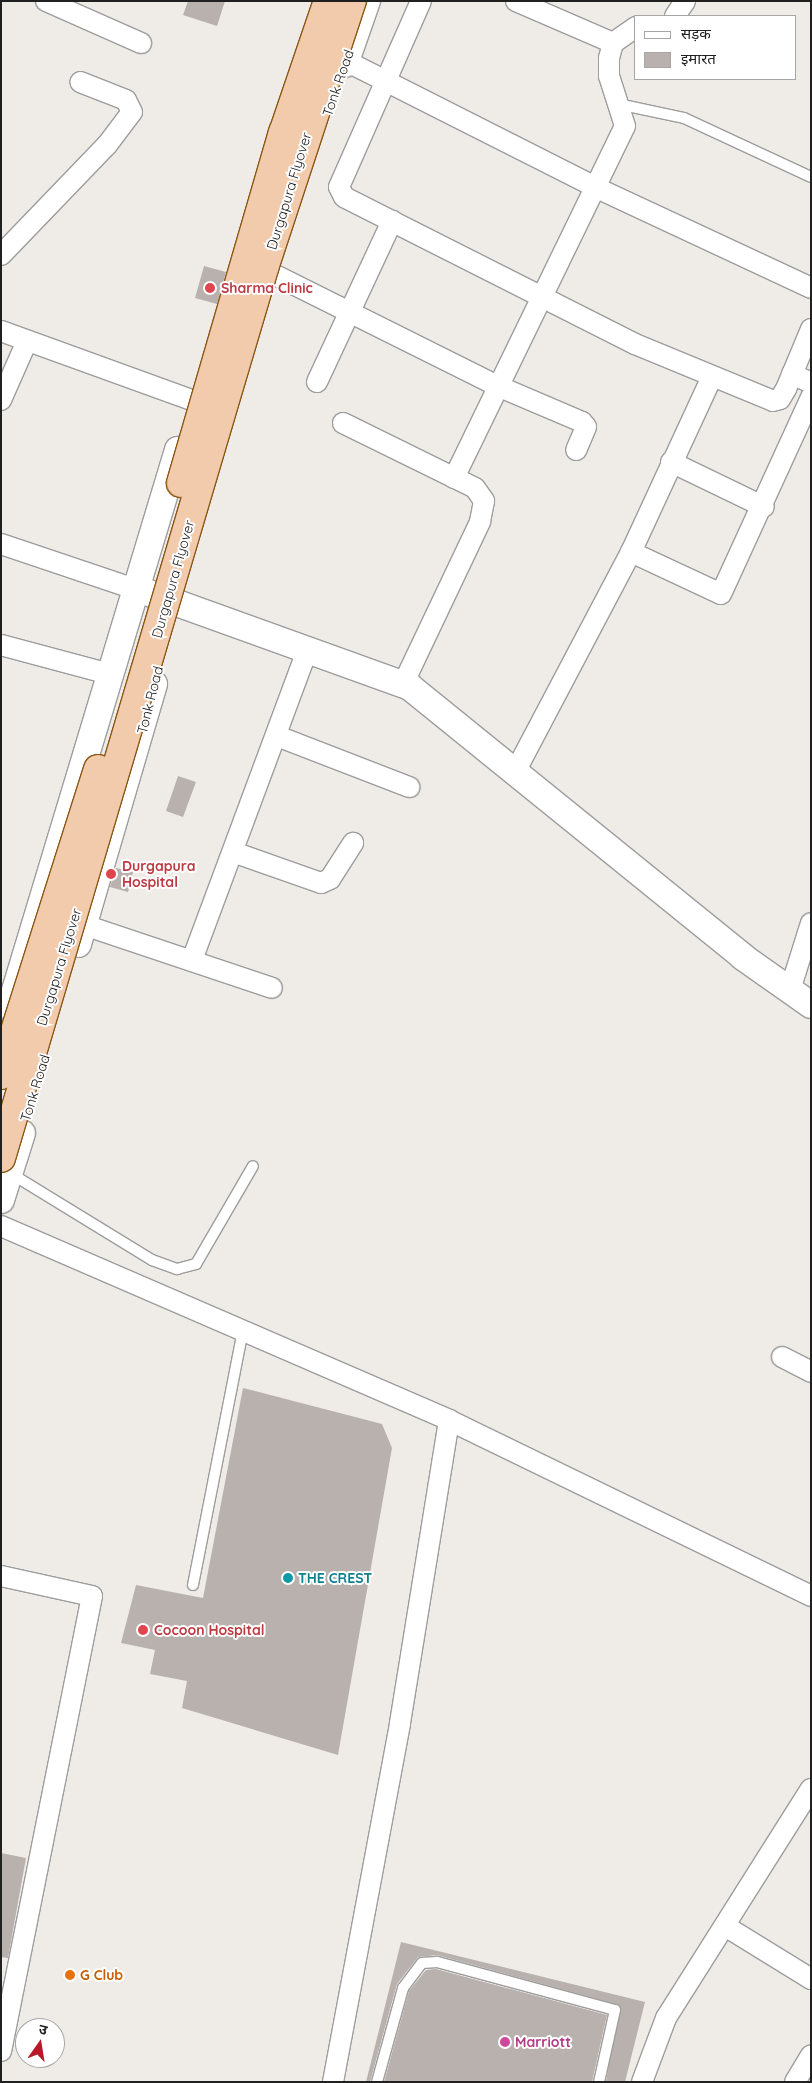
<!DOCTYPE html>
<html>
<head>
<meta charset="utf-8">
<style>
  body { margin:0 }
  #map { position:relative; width:812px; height:2083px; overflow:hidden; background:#efece8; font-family:Quicksand,"Noto Sans Devanagari",sans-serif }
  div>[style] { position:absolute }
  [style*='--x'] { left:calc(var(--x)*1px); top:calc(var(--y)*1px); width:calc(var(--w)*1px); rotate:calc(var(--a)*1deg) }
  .building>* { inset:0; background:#b8b1ae }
  .roads { filter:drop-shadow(1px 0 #9d9d9d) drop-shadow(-1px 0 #9d9d9d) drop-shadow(0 1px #9d9d9d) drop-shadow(0 -1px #9d9d9d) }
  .service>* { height:10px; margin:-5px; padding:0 5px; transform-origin:5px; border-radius:5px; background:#fff }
  .minor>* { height:20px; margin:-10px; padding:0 10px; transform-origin:10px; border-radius:10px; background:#fff }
  .tertiary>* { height:26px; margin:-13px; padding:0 13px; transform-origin:13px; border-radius:13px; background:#fff }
  .bridges { filter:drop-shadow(1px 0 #8a5512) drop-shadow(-1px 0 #8a5512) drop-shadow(0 1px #8a5512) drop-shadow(0 -1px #8a5512) }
  .primary-bridge>* { height:28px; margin:-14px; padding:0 14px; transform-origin:14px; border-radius:14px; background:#f1cbab }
  .dots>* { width:14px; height:14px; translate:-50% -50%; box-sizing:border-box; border:2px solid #fff; border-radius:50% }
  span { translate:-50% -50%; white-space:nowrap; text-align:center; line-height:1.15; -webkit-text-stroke:4px #fff; paint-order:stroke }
  .street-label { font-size:14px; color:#202020 }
  .health-label { font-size:14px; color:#be3a42; font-weight:700 }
  .left { translate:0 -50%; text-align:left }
  .culture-label { font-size:14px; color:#0d838f; font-weight:700 }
  .food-label { font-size:14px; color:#c56008; font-weight:700 }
  .hotel-label { font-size:14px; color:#b23c85; font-weight:700 }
  .frame { position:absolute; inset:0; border:2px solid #202020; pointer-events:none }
  .legend { position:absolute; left:634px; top:15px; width:162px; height:65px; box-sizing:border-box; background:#fff; border:1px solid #a6a6a6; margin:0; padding:6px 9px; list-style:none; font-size:15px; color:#202020 }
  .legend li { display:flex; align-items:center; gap:10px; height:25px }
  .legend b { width:25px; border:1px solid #a6a6a6 }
  .north { position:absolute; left:15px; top:2018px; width:50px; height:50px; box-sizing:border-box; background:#fff; border:1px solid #a6a6a6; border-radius:50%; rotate:13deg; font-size:14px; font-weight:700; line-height:20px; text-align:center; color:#202020 }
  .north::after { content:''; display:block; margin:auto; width:18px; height:22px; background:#b81829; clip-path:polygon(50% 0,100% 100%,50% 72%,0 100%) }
</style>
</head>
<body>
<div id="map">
  <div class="building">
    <i style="clip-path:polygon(188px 1px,225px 1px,217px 26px,183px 15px)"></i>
    <i style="clip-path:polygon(204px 266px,226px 272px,217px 304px,195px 298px)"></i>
    <i style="clip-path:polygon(178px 776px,196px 782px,183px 817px,166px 811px)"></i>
    <i style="clip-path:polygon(116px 868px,133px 872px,128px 892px,110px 887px)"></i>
    <i style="clip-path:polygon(243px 1388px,382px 1424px,392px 1448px,338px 1755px,182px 1708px,187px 1681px,150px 1674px,155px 1650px,121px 1643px,136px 1585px,203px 1598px)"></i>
    <i style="clip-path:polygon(1px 1853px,26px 1858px,8px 1958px,1px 1957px)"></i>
    <i style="clip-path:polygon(401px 1942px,645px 2002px,625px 2082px,606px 2082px,619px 2005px,437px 1955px,418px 1957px,397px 1984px,370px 2082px,366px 2082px)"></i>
    <i style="clip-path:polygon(436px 1969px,607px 2015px,592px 2082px,384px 2082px,409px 1991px,426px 1970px)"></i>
  </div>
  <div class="roads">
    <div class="service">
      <i style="--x:618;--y:104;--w:67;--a:12"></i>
      <i style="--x:684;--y:118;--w:140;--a:24.9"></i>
      <i style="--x:10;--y:1173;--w:167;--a:31.5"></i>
      <i style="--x:152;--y:1260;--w:27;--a:20"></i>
      <i style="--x:177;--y:1269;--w:20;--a:-15"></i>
      <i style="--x:196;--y:1264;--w:113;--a:-59.8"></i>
      <i style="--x:193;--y:1585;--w:261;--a:-78.9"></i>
      <i style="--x:377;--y:2082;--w:98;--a:-74.5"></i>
      <i style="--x:403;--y:1988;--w:31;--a:-53"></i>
      <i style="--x:422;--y:1963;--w:15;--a:-4"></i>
      <i style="--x:437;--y:1962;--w:184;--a:15.1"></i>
      <i style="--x:615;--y:2010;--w:74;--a:102.5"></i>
    </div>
    <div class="minor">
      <i style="--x:46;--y:1;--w:104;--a:23.9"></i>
      <i style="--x:421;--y:1;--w:203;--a:113.8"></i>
      <i style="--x:339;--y:187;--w:11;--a:63"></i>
      <i style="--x:344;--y:197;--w:326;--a:26.8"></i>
      <i style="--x:635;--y:344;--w:149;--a:22.4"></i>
      <i style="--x:773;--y:401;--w:7;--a:-16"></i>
      <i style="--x:780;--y:399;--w:12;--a:-59"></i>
      <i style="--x:786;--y:389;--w:65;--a:-67.4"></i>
      <i style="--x:516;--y:1;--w:106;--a:23.4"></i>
      <i style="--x:675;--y:16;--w:18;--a:-56"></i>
      <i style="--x:346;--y:61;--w:284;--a:26.8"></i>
      <i style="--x:599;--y:189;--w:234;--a:25"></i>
      <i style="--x:1;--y:255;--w:153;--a:-46.1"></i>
      <i style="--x:107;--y:145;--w:41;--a:-52.9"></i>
      <i style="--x:132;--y:112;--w:13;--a:-117"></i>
      <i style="--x:126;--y:100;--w:49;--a:-158.6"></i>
      <i style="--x:273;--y:274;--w:254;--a:26.5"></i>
      <i style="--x:500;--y:387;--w:89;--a:23.1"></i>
      <i style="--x:582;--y:422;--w:6;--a:51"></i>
      <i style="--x:586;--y:427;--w:25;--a:113"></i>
      <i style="--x:1;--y:331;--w:203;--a:19.9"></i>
      <i style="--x:792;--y:374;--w:21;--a:25"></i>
      <i style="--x:317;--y:382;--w:178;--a:-65"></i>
      <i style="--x:1;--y:400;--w:64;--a:-66.2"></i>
      <i style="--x:343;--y:423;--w:147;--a:26.2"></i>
      <i style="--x:475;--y:488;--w:16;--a:55"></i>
      <i style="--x:484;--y:501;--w:21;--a:101"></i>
      <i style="--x:480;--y:522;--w:179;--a:115.4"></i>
      <i style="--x:671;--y:462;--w:103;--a:25.8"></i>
      <i style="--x:454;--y:478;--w:391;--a:-64.1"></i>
      <i style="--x:625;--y:126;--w:52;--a:-107.7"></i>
      <i style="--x:609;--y:76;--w:18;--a:-90"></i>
      <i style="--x:609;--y:58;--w:16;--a:-75"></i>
      <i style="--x:613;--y:43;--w:28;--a:-35"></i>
      <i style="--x:1;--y:544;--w:145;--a:18.6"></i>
      <i style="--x:631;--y:552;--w:99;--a:25"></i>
      <i style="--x:721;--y:594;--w:217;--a:-65.4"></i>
      <i style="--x:1;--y:645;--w:116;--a:15"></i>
      <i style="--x:277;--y:736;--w:142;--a:21.1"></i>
      <i style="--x:515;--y:772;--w:249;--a:-62.2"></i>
      <i style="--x:631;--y:552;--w:193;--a:-65.2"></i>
      <i style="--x:233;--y:852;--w:93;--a:19.4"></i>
      <i style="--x:321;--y:883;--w:10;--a:-24"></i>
      <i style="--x:330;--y:879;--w:43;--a:-57.4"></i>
      <i style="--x:84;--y:925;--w:198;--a:18.5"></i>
      <i style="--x:192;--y:960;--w:330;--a:-69.6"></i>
      <i style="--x:790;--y:990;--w:70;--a:-72.6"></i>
      <i style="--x:1;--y:1226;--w:488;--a:23.4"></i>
      <i style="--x:449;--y:1420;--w:403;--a:25.9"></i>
      <i style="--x:782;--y:1357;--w:33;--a:27"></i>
      <i style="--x:1;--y:1576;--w:93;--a:12.4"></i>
      <i style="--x:92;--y:1596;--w:464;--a:101.3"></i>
      <i style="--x:725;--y:1926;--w:101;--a:31.6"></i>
      <i style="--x:333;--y:2082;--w:365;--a:-79.4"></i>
      <i style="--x:400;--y:1723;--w:307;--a:-80.8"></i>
      <i style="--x:642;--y:2082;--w:68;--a:-69.4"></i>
      <i style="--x:666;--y:2018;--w:271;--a:-57.7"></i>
      <i style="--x:795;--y:2082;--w:31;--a:-59"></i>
    </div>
    <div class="tertiary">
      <i style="--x:345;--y:64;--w:67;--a:-70.8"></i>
      <i style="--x:146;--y:592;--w:281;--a:19.8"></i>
      <i style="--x:410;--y:687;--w:429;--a:39"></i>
      <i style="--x:743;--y:957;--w:83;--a:35.2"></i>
      <i style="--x:78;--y:944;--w:271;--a:-73.7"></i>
      <i style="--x:10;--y:1007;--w:582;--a:-73.22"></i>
      <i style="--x:1;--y:1200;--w:70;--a:-72.6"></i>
    </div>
  </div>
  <div class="bridges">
    <div class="primary-bridge">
      <i style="--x:181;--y:483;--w:365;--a:-73.8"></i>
      <i style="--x:283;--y:133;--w:139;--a:-71.2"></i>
      <i style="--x:1;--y:1075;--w:321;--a:-72.4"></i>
      <i style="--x:1;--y:1158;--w:931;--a:-73.53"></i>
      <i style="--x:265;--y:265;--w:278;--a:-71.8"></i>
    </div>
  </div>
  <div class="dots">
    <i style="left:210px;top:288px;background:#e0444e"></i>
    <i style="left:111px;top:874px;background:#e0444e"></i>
    <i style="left:288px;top:1578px;background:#0f9aa8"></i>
    <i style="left:143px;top:1630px;background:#e0444e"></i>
    <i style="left:70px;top:1975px;background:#e8710a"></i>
    <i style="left:505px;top:2042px;background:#d1479c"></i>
  </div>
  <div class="street-label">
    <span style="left:338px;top:83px;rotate:-71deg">Tonk Road</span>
    <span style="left:289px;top:191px;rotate:-73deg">Durgapura Flyover</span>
    <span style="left:173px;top:579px;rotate:-74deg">Durgapura Flyover</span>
    <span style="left:150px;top:700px;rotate:-76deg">Tonk Road</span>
    <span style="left:59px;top:967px;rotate:-73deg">Durgapura Flyover</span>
    <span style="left:35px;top:1088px;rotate:-73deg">Tonk Road</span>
  </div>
  <div class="health-label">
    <span class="left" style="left:221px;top:288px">Sharma Clinic</span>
    <span class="left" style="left:122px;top:874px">Durgapura<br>Hospital</span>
    <span class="left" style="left:154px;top:1630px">Cocoon Hospital</span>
  </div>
  <div class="culture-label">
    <span class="left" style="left:298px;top:1578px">THE CREST</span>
  </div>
  <div class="food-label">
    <span class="left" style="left:80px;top:1975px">G Club</span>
  </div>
  <div class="hotel-label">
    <span class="left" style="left:515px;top:2042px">Marriott</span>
  </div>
  <div class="frame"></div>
  <ul class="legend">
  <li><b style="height:6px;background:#fff"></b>सड़क</li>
  <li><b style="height:14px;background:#b8b1ae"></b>इमारत</li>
  </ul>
  <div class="north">उ</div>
</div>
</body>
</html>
